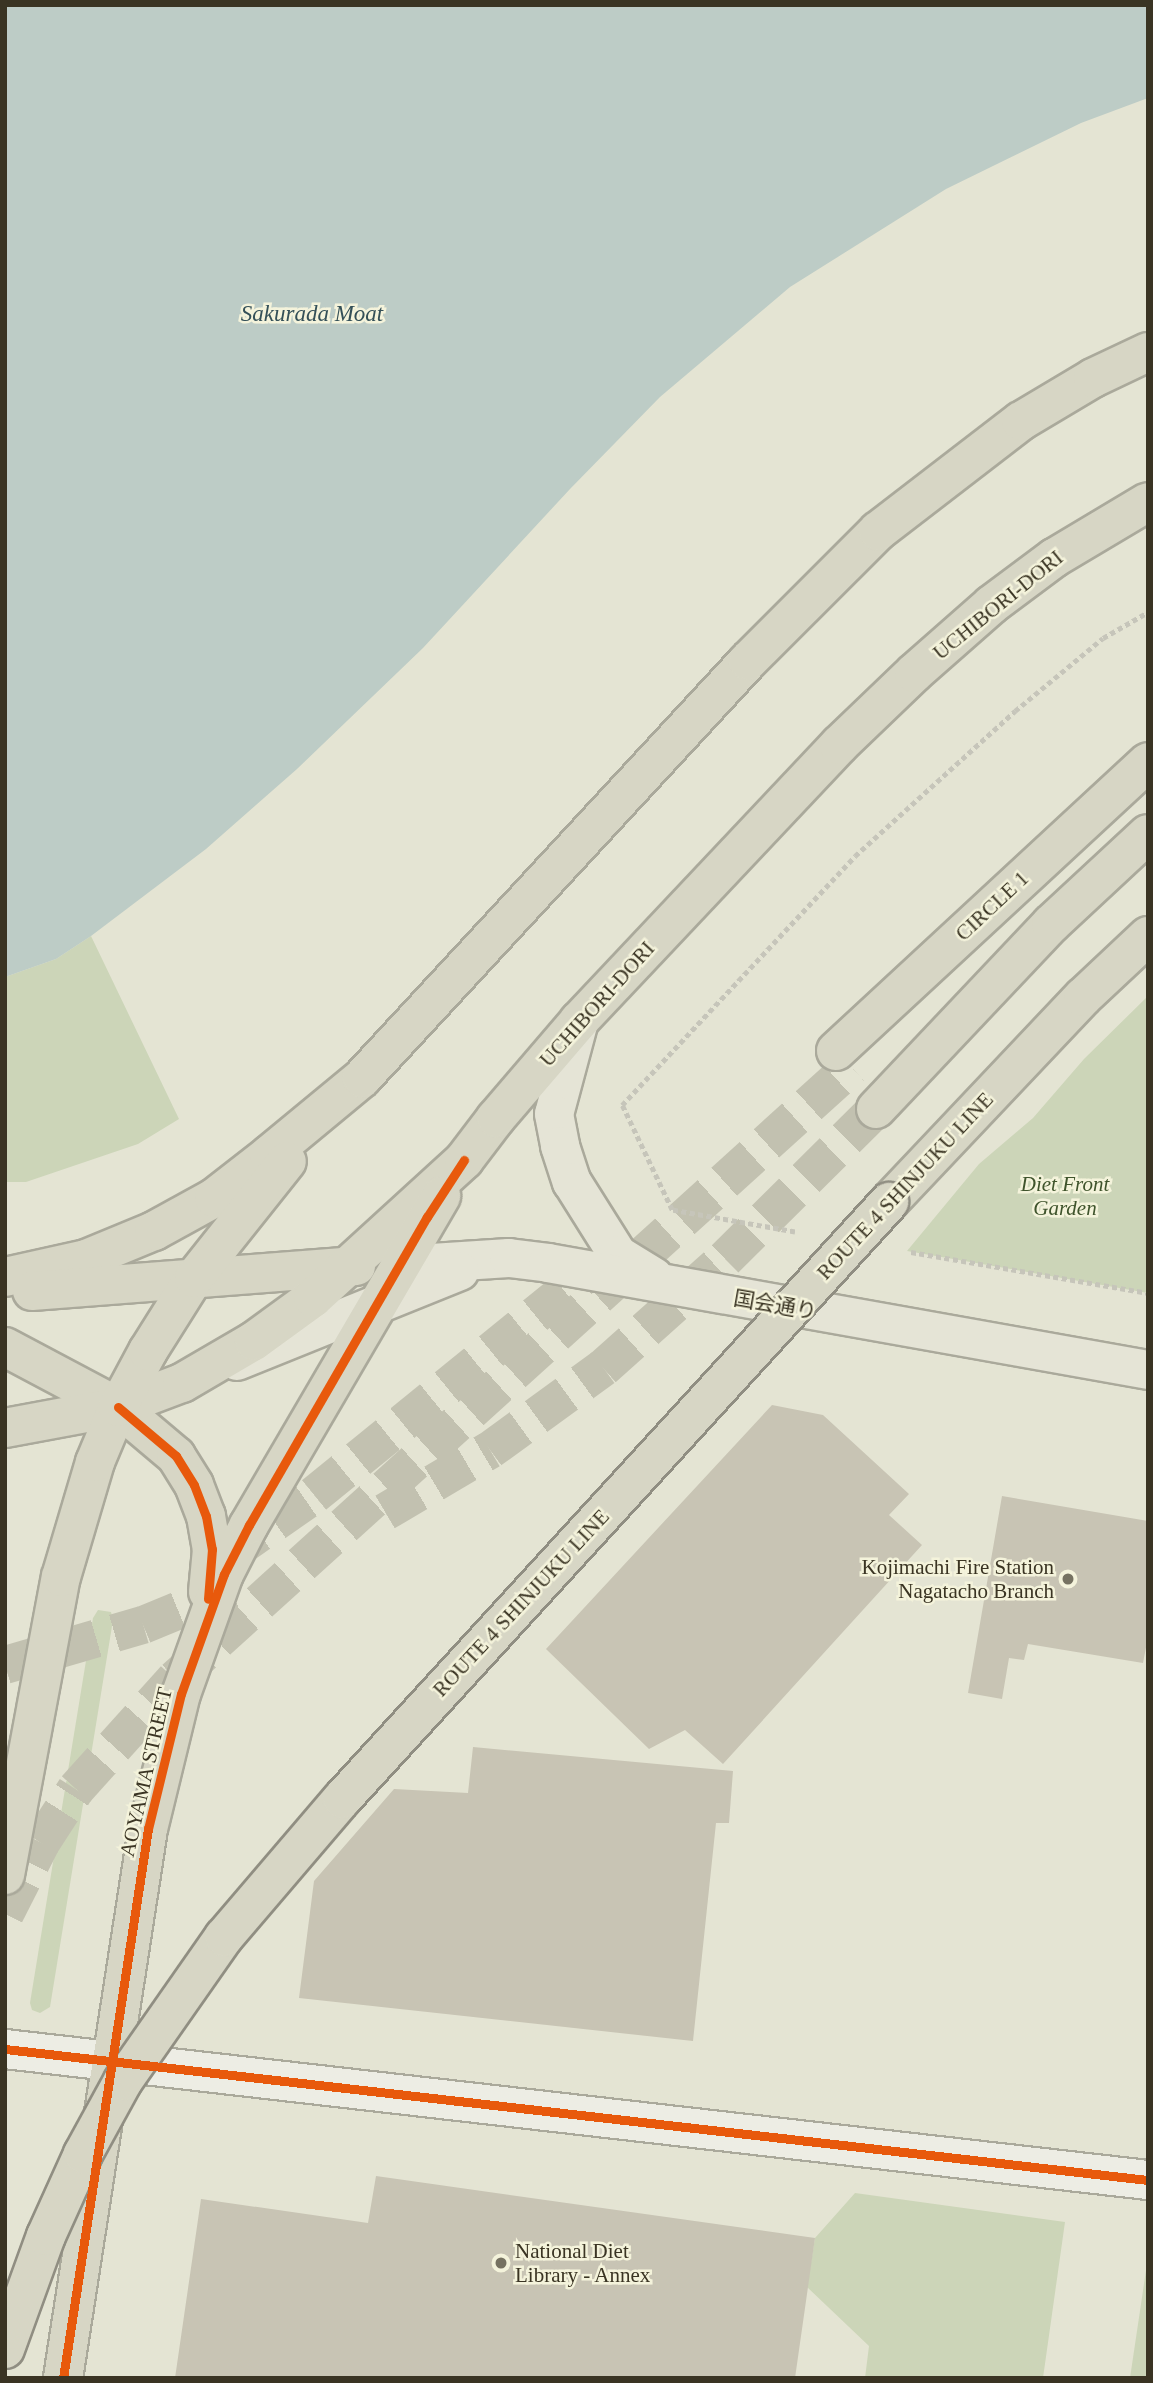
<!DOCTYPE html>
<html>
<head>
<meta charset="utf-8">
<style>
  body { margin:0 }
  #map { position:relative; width:1153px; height:2383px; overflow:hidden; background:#e4e4d3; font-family:"Times New Roman","Noto Sans JP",serif }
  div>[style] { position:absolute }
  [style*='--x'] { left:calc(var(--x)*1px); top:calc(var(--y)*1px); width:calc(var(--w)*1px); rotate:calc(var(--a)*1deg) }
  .green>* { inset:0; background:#ccd5b8 }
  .water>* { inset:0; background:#bdccc6 }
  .building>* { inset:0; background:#c8c4b4 }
  .highway-tunnel>* { height:38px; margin-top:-19px; transform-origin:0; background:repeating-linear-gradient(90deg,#c2c1b0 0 38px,transparent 0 57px) }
  .path>* { height:4.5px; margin-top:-2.25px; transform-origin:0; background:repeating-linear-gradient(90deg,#c6c5ba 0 5px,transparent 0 8.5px) }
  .roads { filter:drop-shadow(2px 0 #aaa99b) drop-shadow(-2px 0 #aaa99b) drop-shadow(0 2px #aaa99b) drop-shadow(0 -2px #aaa99b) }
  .minor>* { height:38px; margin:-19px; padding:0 19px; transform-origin:19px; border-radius:19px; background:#edede4 }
  .major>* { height:38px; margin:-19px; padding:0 19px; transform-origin:19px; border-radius:19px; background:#e5e4d6 }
  .highway>* { height:38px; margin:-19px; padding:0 19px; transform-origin:19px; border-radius:19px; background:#d7d6c5 }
  .bridges { filter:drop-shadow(2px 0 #908e82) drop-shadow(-2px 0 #908e82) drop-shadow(0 2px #908e82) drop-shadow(0 -2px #908e82) }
  .highway-bridge>* { height:38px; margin:-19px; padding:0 19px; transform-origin:19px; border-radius:19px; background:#d7d6c5 }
  .cycleway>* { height:9px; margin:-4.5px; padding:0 4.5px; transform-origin:4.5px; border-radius:4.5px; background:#e8590c }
  .dots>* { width:19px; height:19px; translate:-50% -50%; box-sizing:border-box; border:4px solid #f4f3db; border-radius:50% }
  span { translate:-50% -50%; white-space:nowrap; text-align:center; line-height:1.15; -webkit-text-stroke:5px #f4f3db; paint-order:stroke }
  .street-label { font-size:21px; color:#3a3423 }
  .park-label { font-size:21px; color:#3f542c; font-style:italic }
  .poi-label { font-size:21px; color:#3a3423 }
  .right { translate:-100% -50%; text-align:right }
  .left { translate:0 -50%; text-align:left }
  .water-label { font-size:23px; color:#345058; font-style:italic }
  .frame { position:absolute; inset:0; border:7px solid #3a3423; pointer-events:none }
</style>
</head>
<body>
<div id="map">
  <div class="green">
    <i style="clip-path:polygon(91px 936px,179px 1119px,138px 1144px,26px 1182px,5px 1182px,5px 977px,56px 959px)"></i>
    <i style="clip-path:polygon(1148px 996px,1148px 1293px,907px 1251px,979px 1164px,1033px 1118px,1084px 1059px)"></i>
    <i style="clip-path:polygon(98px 1610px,111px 1612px,113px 1620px,50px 2007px,40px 2013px,32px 2010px,30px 2003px,93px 1618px)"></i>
    <i style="clip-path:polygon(855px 2193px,1065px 2222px,1043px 2378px,865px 2378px,869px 2346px,807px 2287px,815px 2238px)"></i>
    <i style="clip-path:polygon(1148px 2257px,1148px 2378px,1130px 2378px)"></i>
  </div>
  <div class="water">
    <i style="clip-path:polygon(5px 5px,1148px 5px,1148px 98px,1081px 123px,946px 189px,790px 287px,660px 397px,570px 489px,423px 648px,297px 769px,206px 849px,91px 936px,56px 959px,5px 977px)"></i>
  </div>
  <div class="building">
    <i style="clip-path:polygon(772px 1405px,823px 1415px,909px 1494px,889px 1515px,922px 1545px,723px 1764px,685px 1730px,649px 1749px,546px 1649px)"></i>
    <i style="clip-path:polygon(1002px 1496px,1148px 1521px,1148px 1637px,1143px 1663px,1028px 1644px,1024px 1660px,1009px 1658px,1002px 1699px,968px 1693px)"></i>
    <i style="clip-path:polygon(473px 1747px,733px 1771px,729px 1823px,716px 1823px,693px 2041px,299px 1998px,314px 1881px,394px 1789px,468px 1793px)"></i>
    <i style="clip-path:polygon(376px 2176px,815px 2238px,795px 2378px,175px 2378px,201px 2199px,368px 2223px)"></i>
  </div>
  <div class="highway-tunnel">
    <i style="--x:385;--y:1512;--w:122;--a:-30.6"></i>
    <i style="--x:490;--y:1450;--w:140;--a:-36"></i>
    <i style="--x:603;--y:1368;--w:164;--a:-41.8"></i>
    <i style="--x:725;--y:1259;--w:213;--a:-44.8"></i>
    <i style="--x:228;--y:1555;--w:105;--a:-34.9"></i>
    <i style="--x:314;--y:1495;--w:357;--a:-39.1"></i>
    <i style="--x:5;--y:1665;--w:144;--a:-16.2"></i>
    <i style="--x:143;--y:1625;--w:105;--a:-22.4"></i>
    <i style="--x:5;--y:1914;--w:80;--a:-63.1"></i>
    <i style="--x:41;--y:1843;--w:64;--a:-57.1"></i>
    <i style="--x:76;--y:1789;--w:148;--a:-48"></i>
    <i style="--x:175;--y:1679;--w:912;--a:-42.16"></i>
  </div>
  <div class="path">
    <i style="--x:795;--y:1232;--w:125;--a:-169.9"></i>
    <i style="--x:672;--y:1210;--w:116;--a:-115.5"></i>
    <i style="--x:622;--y:1105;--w:341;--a:-46.9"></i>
    <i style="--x:855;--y:856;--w:216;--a:-42.2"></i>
    <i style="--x:1015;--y:711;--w:114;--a:-39.7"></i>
    <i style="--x:1103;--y:638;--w:52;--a:-30"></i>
    <i style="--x:911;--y:1252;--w:241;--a:9.8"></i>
  </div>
  <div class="roads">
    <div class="minor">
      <i style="--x:5;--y:2049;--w:1150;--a:6.54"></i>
    </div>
    <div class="major">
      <i style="--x:579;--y:1021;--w:96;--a:105"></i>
      <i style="--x:554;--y:1114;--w:33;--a:79"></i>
      <i style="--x:560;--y:1146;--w:38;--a:72"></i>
      <i style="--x:572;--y:1182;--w:86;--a:57.8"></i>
      <i style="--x:618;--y:1255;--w:42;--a:31.4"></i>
      <i style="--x:401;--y:1265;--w:108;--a:-3.7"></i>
      <i style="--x:509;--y:1258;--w:39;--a:7"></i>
      <i style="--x:548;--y:1263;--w:609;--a:10.11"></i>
      <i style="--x:237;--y:1361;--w:240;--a:-22"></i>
    </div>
    <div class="highway">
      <i style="--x:836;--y:1051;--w:425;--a:-42.8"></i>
      <i style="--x:876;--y:1109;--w:255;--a:-46.6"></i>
      <i style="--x:1051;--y:924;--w:132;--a:-42.9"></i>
      <i style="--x:889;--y:1202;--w:282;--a:-46.6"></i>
      <i style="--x:1083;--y:997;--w:89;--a:-43.2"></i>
      <i style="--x:5;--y:1277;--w:83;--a:-12.5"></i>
      <i style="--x:86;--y:1259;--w:74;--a:-22.4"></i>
      <i style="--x:154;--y:1231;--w:68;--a:-28.8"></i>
      <i style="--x:214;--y:1198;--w:70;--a:-38"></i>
      <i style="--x:269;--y:1155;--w:121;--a:-39.6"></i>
      <i style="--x:362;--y:1078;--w:568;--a:-47.21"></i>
      <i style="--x:748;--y:661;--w:184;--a:-45"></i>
      <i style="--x:878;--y:531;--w:180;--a:-37.6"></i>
      <i style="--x:1021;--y:421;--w:84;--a:-30.8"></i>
      <i style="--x:1093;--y:378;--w:61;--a:-25.3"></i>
      <i style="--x:32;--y:1291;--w:325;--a:-4.4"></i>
      <i style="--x:5;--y:1347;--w:128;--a:28"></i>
      <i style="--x:118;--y:1407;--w:76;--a:40.2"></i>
      <i style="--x:176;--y:1456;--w:34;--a:58"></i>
      <i style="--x:194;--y:1485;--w:33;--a:69"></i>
      <i style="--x:206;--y:1516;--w:34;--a:80"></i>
      <i style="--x:212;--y:1549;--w:43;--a:95.3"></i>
      <i style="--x:5;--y:1428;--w:115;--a:-10.5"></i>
      <i style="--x:118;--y:1407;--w:68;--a:-20.6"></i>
      <i style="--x:182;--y:1383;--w:83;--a:-30.3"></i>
      <i style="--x:254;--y:1341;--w:73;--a:-36.1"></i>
      <i style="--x:313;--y:1298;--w:205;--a:-42.4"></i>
      <i style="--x:464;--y:1160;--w:53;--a:-52.7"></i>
      <i style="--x:496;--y:1118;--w:128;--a:-49.4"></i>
      <i style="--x:579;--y:1021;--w:379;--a:-46.7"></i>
      <i style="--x:839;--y:745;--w:104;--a:-43.8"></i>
      <i style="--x:914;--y:673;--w:103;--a:-41.4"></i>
      <i style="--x:991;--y:605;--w:79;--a:-36.7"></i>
      <i style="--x:1054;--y:558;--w:109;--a:-30.8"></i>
      <i style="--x:5;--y:1875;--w:303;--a:-79.4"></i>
      <i style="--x:61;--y:1577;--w:120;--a:-73.5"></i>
      <i style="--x:95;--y:1462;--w:60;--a:-67.3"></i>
      <i style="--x:118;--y:1407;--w:64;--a:-61.8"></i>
      <i style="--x:148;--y:1351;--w:86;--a:-57.8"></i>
      <i style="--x:194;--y:1278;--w:149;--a:-51.5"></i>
      <i style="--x:63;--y:2378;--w:556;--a:-81.2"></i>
      <i style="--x:148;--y:1829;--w:139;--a:-76.3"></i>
      <i style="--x:181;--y:1694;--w:127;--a:-70.3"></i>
      <i style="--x:224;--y:1574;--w:55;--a:-63"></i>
      <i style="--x:249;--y:1525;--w:381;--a:-59.7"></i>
    </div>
  </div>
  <div class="bridges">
    <div class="highway-bridge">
      <i style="--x:5;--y:2349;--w:120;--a:-70.1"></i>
      <i style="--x:46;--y:2236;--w:90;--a:-65.7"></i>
      <i style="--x:83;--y:2154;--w:83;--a:-61.3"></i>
      <i style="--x:123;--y:2081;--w:176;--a:-55"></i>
      <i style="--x:224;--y:1937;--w:182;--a:-49.5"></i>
      <i style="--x:342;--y:1799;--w:810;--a:-47.5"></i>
    </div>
  </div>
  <div class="cycleway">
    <i style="--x:118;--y:1407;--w:76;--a:40.2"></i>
    <i style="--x:176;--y:1456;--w:34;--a:58"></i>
    <i style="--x:194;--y:1485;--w:33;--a:69"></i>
    <i style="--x:206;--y:1516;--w:34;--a:80"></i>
    <i style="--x:212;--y:1549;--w:50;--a:94.6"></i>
    <i style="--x:5;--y:2049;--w:1150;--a:6.54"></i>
    <i style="--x:63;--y:2378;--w:556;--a:-81.2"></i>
    <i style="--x:148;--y:1829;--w:139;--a:-76.3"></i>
    <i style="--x:181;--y:1694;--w:127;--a:-70.3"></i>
    <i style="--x:224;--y:1574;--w:55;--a:-63"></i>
    <i style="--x:249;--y:1525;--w:356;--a:-60"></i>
    <i style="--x:427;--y:1217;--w:68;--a:-57"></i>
  </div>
  <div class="dots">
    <i style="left:1068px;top:1579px;background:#767261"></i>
    <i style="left:501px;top:2263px;background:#767261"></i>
  </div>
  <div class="street-label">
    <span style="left:998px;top:605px;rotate:-39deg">UCHIBORI-DORI</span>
    <span style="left:992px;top:906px;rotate:-43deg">CIRCLE 1</span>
    <span style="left:597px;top:1004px;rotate:-48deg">UCHIBORI-DORI</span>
    <span style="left:905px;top:1186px;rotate:-47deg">ROUTE 4 SHINJUKU LINE</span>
    <span style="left:775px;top:1305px;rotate:10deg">国会通り</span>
    <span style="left:521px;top:1603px;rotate:-47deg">ROUTE 4 SHINJUKU LINE</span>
    <span style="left:146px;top:1772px;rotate:-77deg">AOYAMA STREET</span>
  </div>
  <div class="park-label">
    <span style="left:1065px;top:1196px">Diet Front<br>Garden</span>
  </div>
  <div class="poi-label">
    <span class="right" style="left:1054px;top:1579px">Kojimachi Fire Station<br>Nagatacho Branch</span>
    <span class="left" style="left:515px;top:2263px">National Diet<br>Library - Annex</span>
  </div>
  <div class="water-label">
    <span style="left:312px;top:314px">Sakurada Moat</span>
  </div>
  <div class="frame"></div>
</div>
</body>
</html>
